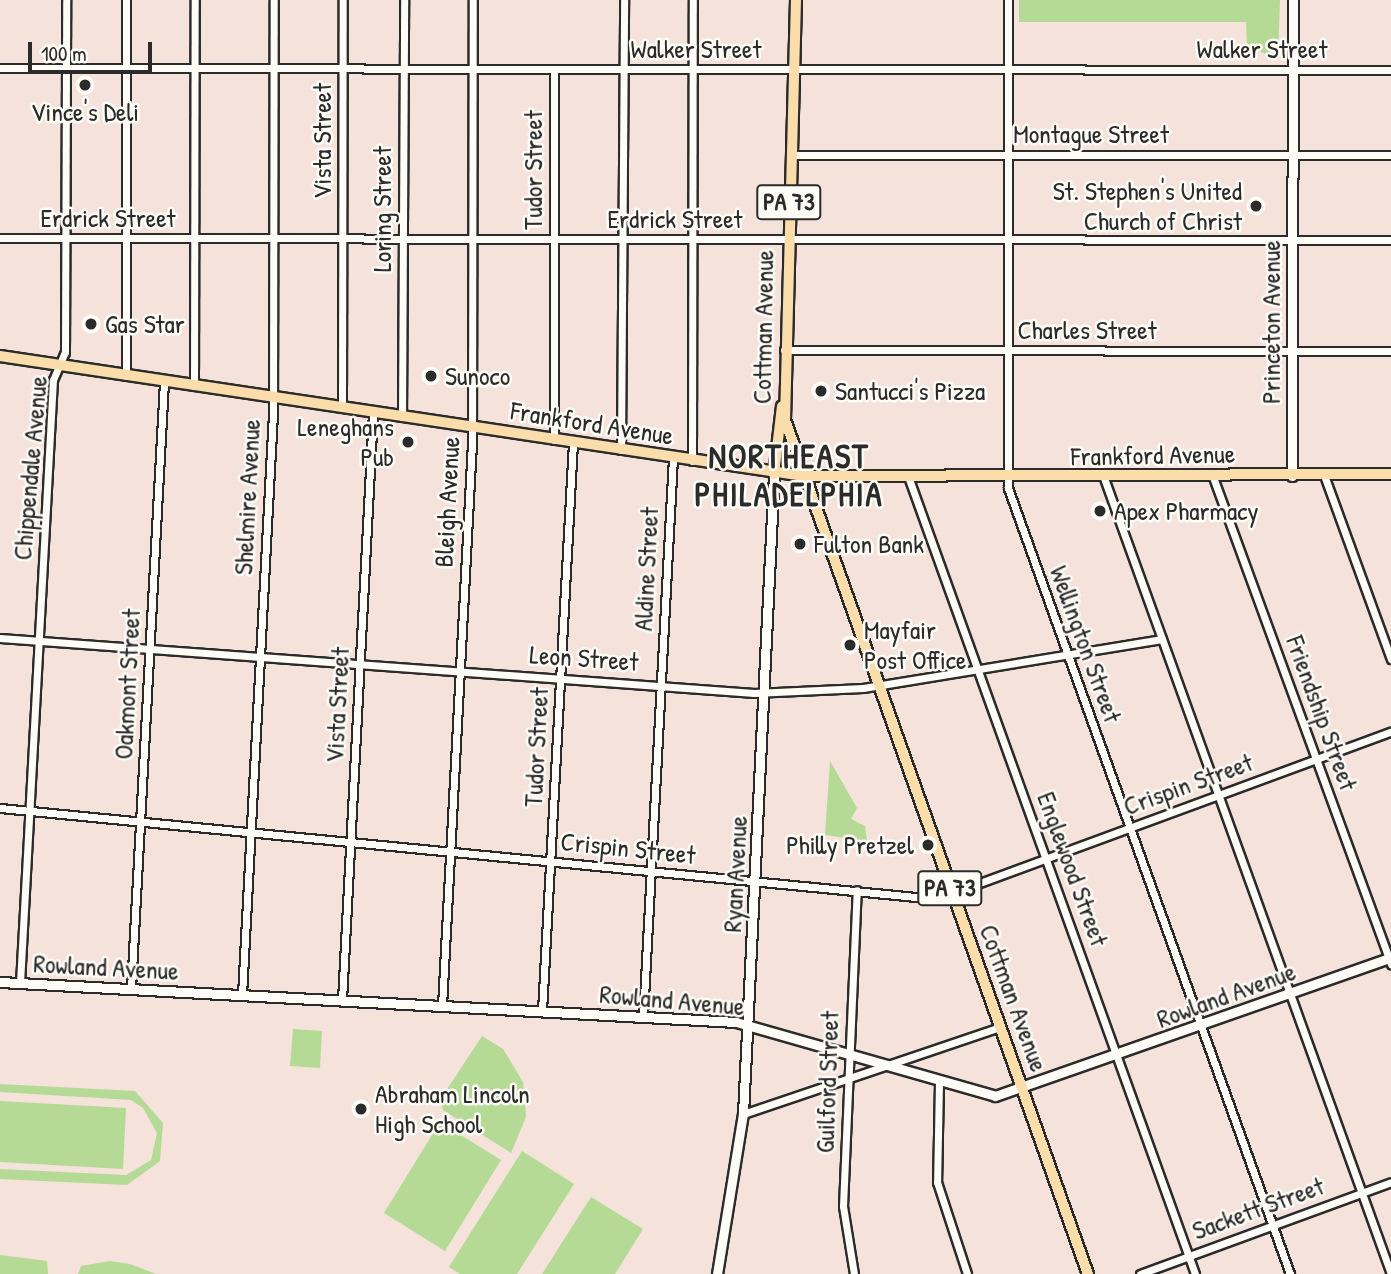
<!DOCTYPE html>
<html>
<head>
<meta charset="utf-8">
<style>
  body { margin:0 }
  #map { position:relative; width:1391px; height:1274px; overflow:hidden; background:#f4e2db; font-family:"Patrick Hand",sans-serif }
  div>[style] { position:absolute }
  [style*='--x'] { left:calc(var(--x)*1px); top:calc(var(--y)*1px); width:calc(var(--w)*1px); rotate:calc(var(--a)*1deg) }
  .green>* { inset:0; background:#b5da95 }
  .roads { filter:drop-shadow(2px 0 #2b2b2b) drop-shadow(-2px 0 #2b2b2b) drop-shadow(0 2px #2b2b2b) drop-shadow(0 -2px #2b2b2b) }
  .minor>* { height:7px; margin:-3.5px; padding:0 3.5px; transform-origin:3.5px; border-radius:3.5px; background:#fdfcf7 }
  .tertiary>* { height:9px; margin:-4.5px; padding:0 4.5px; transform-origin:4.5px; border-radius:4.5px; background:#fdfcf7 }
  .primary>* { height:10px; margin:-5px; padding:0 5px; transform-origin:5px; border-radius:5px; background:#fbddab }
  .dots>* { width:19px; height:19px; translate:-50% -50%; box-sizing:border-box; border:4px solid #fdfcf7; border-radius:50% }
  span { translate:-50% -50%; white-space:nowrap; text-align:center; line-height:1.15; -webkit-text-stroke:5px #fdfcf7; paint-order:stroke }
  .shield-label span { padding:2px 5px; background:#fdfcf7; border:2px solid; border-radius:5px; -webkit-text-stroke-width:0 }
  .shield-label { font-size:24px; color:#2b2b2b; font-weight:700 }
  .street-label { font-size:26px; color:#2b2b2b }
  .poi-label { font-size:26px; color:#2b2b2b }
  .right { translate:-100% -50%; text-align:right }
  .left { translate:0 -50%; text-align:left }
  .district-label { font-size:33px; color:#2b2b2b; font-weight:700; letter-spacing:2px }
  .scale { position:absolute; left:28px; top:42px; width:124px; height:32px; box-sizing:border-box; border:4px solid #2b2b2b; border-top:0; padding-left:9px; font-size:21px; line-height:24px; white-space:nowrap; color:#2b2b2b; -webkit-text-stroke:5px #fdfcf7; paint-order:stroke }
</style>
</head>
<body>
<div id="map">
  <div class="green">
    <i style="clip-path:polygon(1019px 0,1280px 0,1278px 59px,1247px 46px,1246px 22px,1019px 22px)"></i>
    <i style="clip-path:polygon(830px 761px,857px 808px,851px 819px,865px 826px,867px 841px,825px 835px)"></i>
    <i style="clip-path:polygon(293px 1029px,322px 1031px,320px 1068px,290px 1066px)"></i>
    <i style="clip-path:polygon(482px 1036px,503px 1049px,523px 1082px,526px 1117px,511px 1153px,443px 1110px,440px 1100px)"></i>
    <i style="clip-path:polygon(0 1084px,135px 1091px,163px 1123px,160px 1161px,127px 1185px,0 1179px,0 1169px,126px 1175px,151px 1160px,157px 1133px,143px 1108px,131px 1100px,0 1092px)"></i>
    <i style="clip-path:polygon(0 1101px,126px 1108px,123px 1169px,0 1162px)"></i>
    <i style="clip-path:polygon(440px 1122px,501px 1160px,445px 1251px,384px 1213px)"></i>
    <i style="clip-path:polygon(522px 1151px,574px 1184px,517px 1274px,460px 1274px,449px 1267px)"></i>
    <i style="clip-path:polygon(591px 1197px,643px 1229px,615px 1274px,542px 1274px)"></i>
    <i style="clip-path:polygon(0 1255px,47px 1261px,48px 1274px,0 1274px)"></i>
    <i style="clip-path:polygon(110px 1261px,130px 1264px,156px 1274px,78px 1274px,81px 1266px)"></i>
  </div>
  <div class="roads">
    <div class="minor">
      <i style="--x:1008;--y:0;--w:488;--a:90"></i>
      <i style="--x:1008;--y:488;--w:835;--a:70.26"></i>
      <i style="--x:0;--y:68;--w:1391;--a:0.08"></i>
      <i style="--x:790;--y:155;--w:601;--a:0"></i>
      <i style="--x:0;--y:238;--w:1391;--a:0.08"></i>
      <i style="--x:784;--y:350;--w:607;--a:0.09"></i>
      <i style="--x:126;--y:376;--w:376;--a:-90"></i>
      <i style="--x:194;--y:386;--w:386;--a:-89.9"></i>
      <i style="--x:342;--y:408;--w:408;--a:-89.9"></i>
      <i style="--x:402;--y:417;--w:417;--a:-89.7"></i>
      <i style="--x:554;--y:440;--w:371;--a:-90"></i>
      <i style="--x:621;--y:450;--w:450;--a:-89.6"></i>
      <i style="--x:692;--y:461;--w:461;--a:-89.9"></i>
      <i style="--x:1324;--y:475;--w:196;--a:70"></i>
      <i style="--x:1213;--y:477;--w:519;--a:69.92"></i>
      <i style="--x:1104;--y:478;--w:846;--a:70.17"></i>
      <i style="--x:909;--y:479;--w:845;--a:70.21"></i>
      <i style="--x:0;--y:638;--w:756;--a:4.17"></i>
      <i style="--x:754;--y:693;--w:109;--a:-2.6"></i>
      <i style="--x:863;--y:688;--w:303;--a:-9.3"></i>
      <i style="--x:0;--y:808;--w:940;--a:5.55"></i>
      <i style="--x:936;--y:899;--w:485;--a:-20.2"></i>
      <i style="--x:20;--y:983;--w:604;--a:-86.87"></i>
      <i style="--x:53;--y:380;--w:30;--a:-67"></i>
      <i style="--x:65;--y:352;--w:352;--a:-89.8"></i>
      <i style="--x:131;--y:989;--w:609;--a:-86.89"></i>
      <i style="--x:242;--y:995;--w:583;--a:-86.95"></i>
      <i style="--x:273;--y:413;--w:413;--a:-89.9"></i>
      <i style="--x:342;--y:1000;--w:588;--a:-86.98"></i>
      <i style="--x:442;--y:1006;--w:564;--a:-86.95"></i>
      <i style="--x:472;--y:443;--w:443;--a:-89.9"></i>
      <i style="--x:542;--y:1011;--w:569;--a:-86.88"></i>
      <i style="--x:643;--y:1017;--w:560;--a:-86.93"></i>
      <i style="--x:939;--y:1082;--w:100;--a:91.1"></i>
      <i style="--x:937;--y:1182;--w:97;--a:71.9"></i>
      <i style="--x:743;--y:1114;--w:271;--a:-18.7"></i>
      <i style="--x:854;--y:1274;--w:69;--a:-99.2"></i>
      <i style="--x:843;--y:1206;--w:316;--a:-87.5"></i>
      <i style="--x:1140;--y:1274;--w:267;--a:-20.1"></i>
    </div>
    <div class="tertiary">
      <i style="--x:1292;--y:476;--w:476;--a:-89.9"></i>
      <i style="--x:0;--y:982;--w:737;--a:3.11"></i>
      <i style="--x:736;--y:1022;--w:269;--a:15.9"></i>
      <i style="--x:995;--y:1096;--w:420;--a:-19.3"></i>
      <i style="--x:717;--y:1274;--w:162;--a:-80.8"></i>
      <i style="--x:743;--y:1114;--w:641;--a:-87.23"></i>
    </div>
    <div class="primary">
      <i style="--x:796;--y:0;--w:420;--a:91.5"></i>
      <i style="--x:785;--y:420;--w:906;--a:70.47"></i>
      <i style="--x:0;--y:356;--w:813;--a:8.49"></i>
      <i style="--x:804;--y:476;--w:587;--a:-0.2"></i>
      <i style="--x:774;--y:474;--w:68;--a:-83.3"></i>
    </div>
  </div>
  <div class="dots">
    <i style="left:85px;top:85px;background:#2b2b2b"></i>
    <i style="left:1256px;top:206px;background:#2b2b2b"></i>
    <i style="left:91px;top:324px;background:#2b2b2b"></i>
    <i style="left:431px;top:376px;background:#2b2b2b"></i>
    <i style="left:821px;top:391px;background:#2b2b2b"></i>
    <i style="left:408px;top:442px;background:#2b2b2b"></i>
    <i style="left:1100px;top:511px;background:#2b2b2b"></i>
    <i style="left:800px;top:544px;background:#2b2b2b"></i>
    <i style="left:850px;top:645px;background:#2b2b2b"></i>
    <i style="left:928px;top:845px;background:#2b2b2b"></i>
    <i style="left:361px;top:1109px;background:#2b2b2b"></i>
  </div>
  <div class="shield-label">
    <span style="left:789px;top:202px">PA 73</span>
    <span style="left:950px;top:888px">PA 73</span>
  </div>
  <div class="street-label">
    <span style="left:696px;top:49px">Walker Street</span>
    <span style="left:1262px;top:49px">Walker Street</span>
    <span style="left:1091px;top:134px">Montague Street</span>
    <span style="left:322px;top:141px;rotate:-90deg">Vista Street</span>
    <span style="left:533px;top:170px;rotate:-90deg">Tudor Street</span>
    <span style="left:382px;top:209px;rotate:-90deg">Loring Street</span>
    <span style="left:108px;top:218px">Erdrick Street</span>
    <span style="left:675px;top:219px">Erdrick Street</span>
    <span style="left:1271px;top:322px;rotate:-90deg">Princeton Avenue</span>
    <span style="left:763px;top:327px;rotate:-89deg">Cottman Avenue</span>
    <span style="left:1087px;top:330px">Charles Street</span>
    <span style="left:592px;top:423px;rotate:9deg">Frankford Avenue</span>
    <span style="left:1153px;top:455px;rotate:-1deg">Frankford Avenue</span>
    <span style="left:30px;top:468px;rotate:-85deg">Chippendale Avenue</span>
    <span style="left:247px;top:497px;rotate:-87deg">Shelmire Avenue</span>
    <span style="left:447px;top:502px;rotate:-87deg">Bleigh Avenue</span>
    <span style="left:646px;top:569px;rotate:-87deg">Aldine Street</span>
    <span style="left:1086px;top:644px;rotate:70deg">Wellington Street</span>
    <span style="left:584px;top:658px;rotate:4deg">Leon Street</span>
    <span style="left:127px;top:684px;rotate:-87deg">Oakmont Street</span>
    <span style="left:337px;top:705px;rotate:-87deg">Vista Street</span>
    <span style="left:1322px;top:713px;rotate:70deg">Friendship Street</span>
    <span style="left:536px;top:747px;rotate:-87deg">Tudor Street</span>
    <span style="left:1188px;top:784px;rotate:-20deg">Crispin Street</span>
    <span style="left:628px;top:848px;rotate:6deg">Crispin Street</span>
    <span style="left:1073px;top:869px;rotate:70deg">Englewood Street</span>
    <span style="left:735px;top:874px;rotate:-87deg">Ryan Avenue</span>
    <span style="left:106px;top:967px;rotate:3deg">Rowland Avenue</span>
    <span style="left:1226px;top:995px;rotate:-20deg">Rowland Avenue</span>
    <span style="left:1014px;top:998px;rotate:70deg">Cottman Avenue</span>
    <span style="left:672px;top:1000px;rotate:5deg">Rowland Avenue</span>
    <span style="left:827px;top:1082px;rotate:-88deg">Guilford Street</span>
    <span style="left:1258px;top:1208px;rotate:-20deg">Sackett Street</span>
  </div>
  <div class="poi-label">
    <span style="left:85px;top:112px">Vince's Deli</span>
    <span class="right" style="left:1242px;top:206px">St. Stephen's United<br>Church of Christ</span>
    <span class="left" style="left:105px;top:324px">Gas Star</span>
    <span class="left" style="left:445px;top:376px">Sunoco</span>
    <span class="left" style="left:835px;top:391px">Santucci's Pizza</span>
    <span class="right" style="left:394px;top:442px">Leneghans<br>Pub</span>
    <span class="left" style="left:1114px;top:511px">Apex Pharmacy</span>
    <span class="left" style="left:814px;top:544px">Fulton Bank</span>
    <span class="left" style="left:864px;top:645px">Mayfair<br>Post Office</span>
    <span class="right" style="left:914px;top:845px">Philly Pretzel</span>
    <span class="left" style="left:375px;top:1109px">Abraham Lincoln<br>High School</span>
  </div>
  <div class="district-label">
    <span style="left:789px;top:476px">NORTHEAST<br>PHILADELPHIA</span>
  </div>
  <div class="scale">100 m</div>
</div>
</body>
</html>
